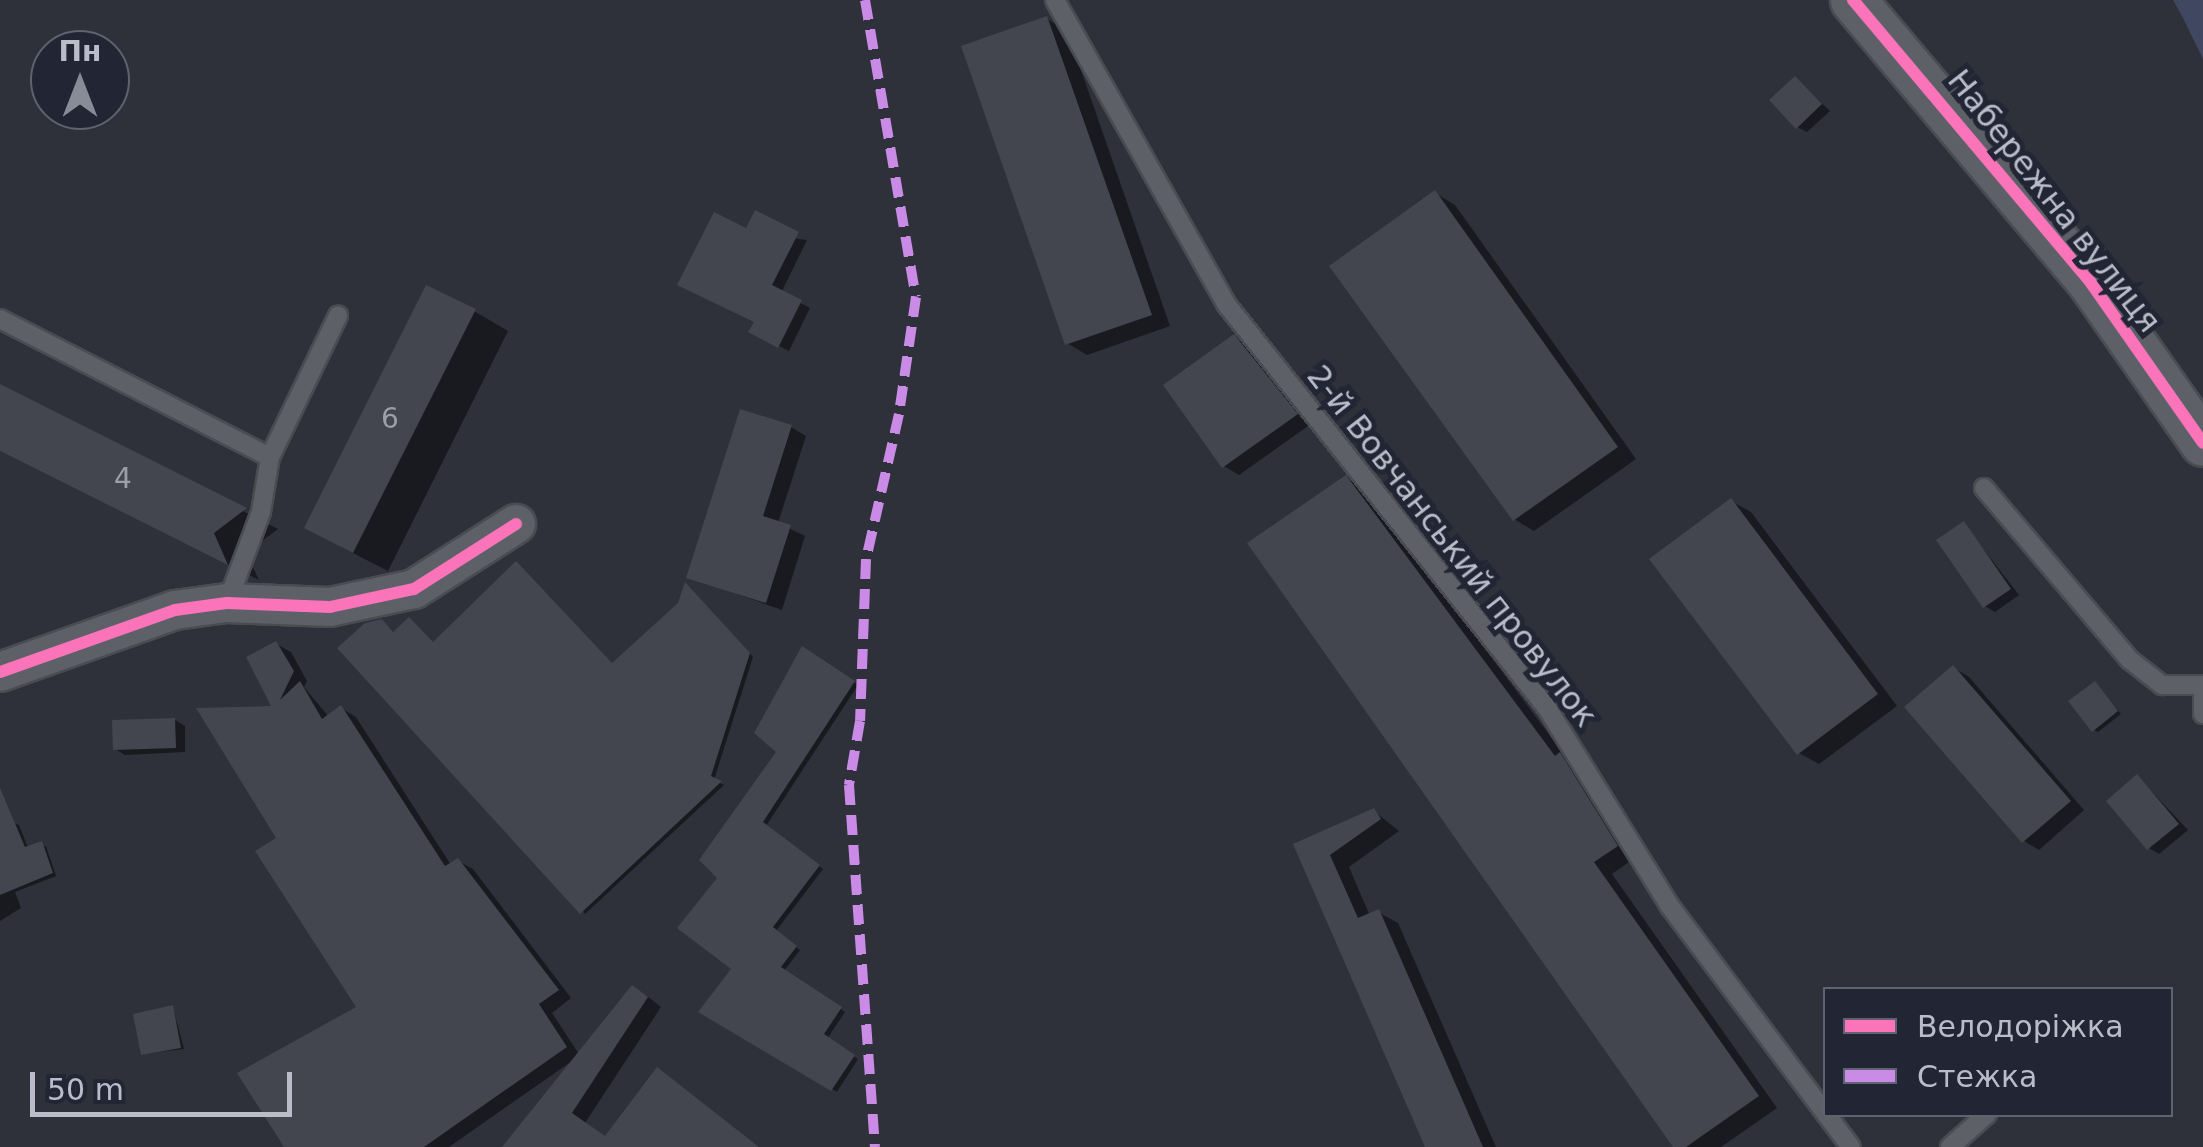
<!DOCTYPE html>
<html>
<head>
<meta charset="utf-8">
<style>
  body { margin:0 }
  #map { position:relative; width:2203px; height:1147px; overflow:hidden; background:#2e313a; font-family:"DejaVu Sans",sans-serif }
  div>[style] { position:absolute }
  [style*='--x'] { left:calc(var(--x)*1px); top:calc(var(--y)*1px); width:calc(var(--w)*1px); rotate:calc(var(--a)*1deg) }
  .water>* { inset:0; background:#404861 }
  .shadow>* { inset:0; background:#0007 }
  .building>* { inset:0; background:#43464e }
  .roads { filter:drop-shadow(2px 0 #4a4c52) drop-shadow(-2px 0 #4a4c52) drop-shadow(0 2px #4a4c52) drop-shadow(0 -2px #4a4c52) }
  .service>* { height:18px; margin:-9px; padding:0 9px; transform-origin:9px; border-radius:9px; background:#5e6068 }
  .minor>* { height:38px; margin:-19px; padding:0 19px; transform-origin:19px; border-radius:19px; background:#5e6068 }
  .tertiary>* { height:45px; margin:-22.5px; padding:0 22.5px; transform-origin:22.5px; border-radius:22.5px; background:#5e6068 }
  .quiet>* { height:10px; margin-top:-5px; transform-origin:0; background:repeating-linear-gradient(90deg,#ca8be6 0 20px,transparent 0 30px) }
  .cycleway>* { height:12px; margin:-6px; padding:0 6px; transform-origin:6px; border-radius:6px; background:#fb73b8 }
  span { translate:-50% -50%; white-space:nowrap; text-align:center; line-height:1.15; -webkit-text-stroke:10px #222634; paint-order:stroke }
  .number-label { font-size:28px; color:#9c9faa }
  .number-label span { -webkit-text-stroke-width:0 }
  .street-label { font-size:32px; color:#babdc9 }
  .legend { position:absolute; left:1823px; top:987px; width:350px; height:130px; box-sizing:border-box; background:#222634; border:2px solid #5f6270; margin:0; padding:12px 18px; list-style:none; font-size:30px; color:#babdc9 }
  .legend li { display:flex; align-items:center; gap:20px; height:50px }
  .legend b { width:50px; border:2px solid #5f6270 }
  .north { position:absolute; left:30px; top:30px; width:100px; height:100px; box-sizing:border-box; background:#222634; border:2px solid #5f6270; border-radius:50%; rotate:0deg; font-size:28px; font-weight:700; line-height:40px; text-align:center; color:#babdc9 }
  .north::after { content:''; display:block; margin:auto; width:35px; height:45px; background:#898c97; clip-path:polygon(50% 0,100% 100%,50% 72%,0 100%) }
  .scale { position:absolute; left:30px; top:1072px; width:262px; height:45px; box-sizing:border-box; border:5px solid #babdc9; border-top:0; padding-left:12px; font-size:30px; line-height:35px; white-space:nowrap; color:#babdc9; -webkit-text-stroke:8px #222634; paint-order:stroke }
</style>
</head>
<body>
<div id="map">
  <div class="water">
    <i style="clip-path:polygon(2173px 0,2203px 0,2203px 59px,2183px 18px)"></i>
  </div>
  <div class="shadow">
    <i style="clip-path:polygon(1047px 19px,1067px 30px,1170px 326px,1087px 355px,1067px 343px)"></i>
    <i style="clip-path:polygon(1795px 79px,1830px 111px,1807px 132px,1797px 127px)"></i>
    <i style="clip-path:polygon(1435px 193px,1455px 205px,1636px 459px,1534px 531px,1514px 519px)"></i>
    <i style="clip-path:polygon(747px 232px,807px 240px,781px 293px,810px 308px,789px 351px,752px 332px,756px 322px)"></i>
    <i style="clip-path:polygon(474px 311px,508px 331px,388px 571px,341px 547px)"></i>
    <i style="clip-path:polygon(1234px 337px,1250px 346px,1311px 424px,1239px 475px,1224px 466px)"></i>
    <i style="clip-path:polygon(0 387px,278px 529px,246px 553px,259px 580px,0 451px)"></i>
    <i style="clip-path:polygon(791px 427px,806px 436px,778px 523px,805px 536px,782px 610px,689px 577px)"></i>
    <i style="clip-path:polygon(1346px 478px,1366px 489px,1568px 760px,1579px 767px,1636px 857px,1612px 874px,1777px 1108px,1721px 1147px,1676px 1147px)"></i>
    <i style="clip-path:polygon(1731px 501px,1751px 512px,1897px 706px,1819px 764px,1799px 753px)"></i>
    <i style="clip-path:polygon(1964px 524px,2019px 595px,1995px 612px,1985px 606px)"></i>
    <i style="clip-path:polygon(689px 587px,753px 657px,714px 780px,724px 785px,585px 914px,386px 624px,395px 634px,434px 645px,614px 665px,680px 604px)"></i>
    <i style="clip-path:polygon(276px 644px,291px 652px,307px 681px,304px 687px,329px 717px,341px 708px,356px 717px,451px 865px,458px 861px,473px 869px,571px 998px,552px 1013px,579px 1054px,647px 996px,661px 1007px,585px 1123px,607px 1138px,658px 1070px,759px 1147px,505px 1147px,572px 1061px,449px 1147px,290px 1147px,360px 1007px,279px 839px)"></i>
    <i style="clip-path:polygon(803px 649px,858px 685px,766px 826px,823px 869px,776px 931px,800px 950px,784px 971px,845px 1012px,827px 1039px,858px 1059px,837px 1092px,702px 1012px,734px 969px,720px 878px,779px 752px)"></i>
    <i style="clip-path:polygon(1954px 668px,1969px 677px,2084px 810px,2039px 850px,2024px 841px)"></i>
    <i style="clip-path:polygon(2095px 684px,2121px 714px,2098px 732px,2094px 730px)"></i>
    <i style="clip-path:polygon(175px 720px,185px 726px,185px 752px,125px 755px,115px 749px)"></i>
    <i style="clip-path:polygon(2138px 777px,2188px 830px,2159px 854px,2149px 848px)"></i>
    <i style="clip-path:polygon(1374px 811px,1399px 831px,1349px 867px,1370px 916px,1378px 912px,1398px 923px,1496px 1147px,1431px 1147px,1296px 846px)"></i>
    <i style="clip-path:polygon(0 818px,19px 825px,28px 848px,46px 846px,56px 876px,15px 892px,21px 908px,0 921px)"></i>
    <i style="clip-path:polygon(173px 1007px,184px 1049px,143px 1054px)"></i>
  </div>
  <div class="building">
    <i style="clip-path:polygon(1047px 16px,1152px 315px,1065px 345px,961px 46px)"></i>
    <i style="clip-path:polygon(1795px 76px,1822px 104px,1796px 129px,1769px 100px)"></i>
    <i style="clip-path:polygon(1435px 190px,1618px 447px,1513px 521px,1329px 266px)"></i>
    <i style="clip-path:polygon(755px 210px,799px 232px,772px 285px,802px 300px,778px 348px,748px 332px,754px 322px,677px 285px,714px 212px,746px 228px)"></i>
    <i style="clip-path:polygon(426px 285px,476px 309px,353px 553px,304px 528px)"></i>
    <i style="clip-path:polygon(1234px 334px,1298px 414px,1222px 468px,1163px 385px)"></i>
    <i style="clip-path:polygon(0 384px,247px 508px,214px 533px,228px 565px,0 451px)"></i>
    <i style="clip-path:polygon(740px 409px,792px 425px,763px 516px,791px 525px,766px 603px,686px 578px)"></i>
    <i style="clip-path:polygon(1346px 475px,1555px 756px,1560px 752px,1618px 846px,1594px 862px,1759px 1096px,1686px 1147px,1673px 1147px,1247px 543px)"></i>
    <i style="clip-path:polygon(1731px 498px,1878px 694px,1797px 755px,1649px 559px)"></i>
    <i style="clip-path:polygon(1964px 521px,2011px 589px,1983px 608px,1936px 540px)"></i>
    <i style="clip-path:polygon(516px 561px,612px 663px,678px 603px,685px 582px,750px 653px,711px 776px,722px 781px,580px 914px,337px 648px,365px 623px,382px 619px,393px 632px,409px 617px,433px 642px)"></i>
    <i style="clip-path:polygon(276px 641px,294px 671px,280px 700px,300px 681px,322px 719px,341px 705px,445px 866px,458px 858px,559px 990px,539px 1004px,567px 1047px,424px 1147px,284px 1147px,237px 1073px,356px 1007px,255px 851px,276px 838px,196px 708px,271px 706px,246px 657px)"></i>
    <i style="clip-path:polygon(802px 646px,855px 681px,763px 822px,820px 865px,773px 927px,797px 946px,781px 967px,842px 1007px,824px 1034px,855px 1055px,831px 1091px,698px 1012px,731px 969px,677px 928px,717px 878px,699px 860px,776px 752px,754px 733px)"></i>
    <i style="clip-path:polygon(1953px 665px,2071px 801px,2022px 843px,1904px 707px)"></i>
    <i style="clip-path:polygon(2095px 681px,2118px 711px,2092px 732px,2068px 701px)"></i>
    <i style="clip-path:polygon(175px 718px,176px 748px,113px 750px,112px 720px)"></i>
    <i style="clip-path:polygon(2137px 774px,2179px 824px,2147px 850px,2106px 801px)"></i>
    <i style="clip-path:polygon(0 788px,25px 847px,42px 841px,53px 873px,0 895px)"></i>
    <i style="clip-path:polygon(1374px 808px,1381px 819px,1330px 855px,1358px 918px,1379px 909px,1483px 1147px,1425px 1147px,1293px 844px)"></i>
    <i style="clip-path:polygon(632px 985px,648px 997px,572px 1113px,605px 1136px,657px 1067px,759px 1147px,502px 1147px)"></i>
    <i style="clip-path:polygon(173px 1005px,181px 1048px,141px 1055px,133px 1014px)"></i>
  </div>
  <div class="roads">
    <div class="service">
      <i style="--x:1055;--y:0;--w:350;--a:60.6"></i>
      <i style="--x:1227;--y:305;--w:515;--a:51.55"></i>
      <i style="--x:1547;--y:708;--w:232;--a:58.2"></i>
      <i style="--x:1669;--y:905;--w:261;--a:53.1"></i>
      <i style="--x:0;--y:319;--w:303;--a:27.1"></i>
      <i style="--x:270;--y:457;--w:157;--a:-64.3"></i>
      <i style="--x:1984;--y:488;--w:226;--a:49.7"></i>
      <i style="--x:2130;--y:660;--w:41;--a:38"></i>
      <i style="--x:2162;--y:685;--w:41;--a:0"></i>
      <i style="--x:227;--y:603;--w:97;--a:-69.5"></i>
      <i style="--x:261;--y:512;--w:56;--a:-80.7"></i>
      <i style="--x:2203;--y:685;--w:29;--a:90"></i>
      <i style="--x:1826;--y:1114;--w:41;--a:52.9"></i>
      <i style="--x:1950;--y:1147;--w:50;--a:-41.7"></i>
    </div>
    <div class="minor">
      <i style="--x:0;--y:672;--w:186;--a:-19.5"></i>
      <i style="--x:175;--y:610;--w:52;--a:-7.7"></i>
      <i style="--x:227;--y:603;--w:103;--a:2.2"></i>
      <i style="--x:330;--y:607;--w:86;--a:-12.1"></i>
      <i style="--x:414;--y:589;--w:121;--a:-32.5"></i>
    </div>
    <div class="tertiary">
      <i style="--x:1853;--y:0;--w:370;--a:49.9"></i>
      <i style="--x:2091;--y:283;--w:195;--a:55"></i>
    </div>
  </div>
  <div class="quiet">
    <i style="--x:865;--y:0;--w:301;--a:80.3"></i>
    <i style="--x:916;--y:297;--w:118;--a:98.3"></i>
    <i style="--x:899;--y:414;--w:149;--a:102.8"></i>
    <i style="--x:866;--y:559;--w:162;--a:92.1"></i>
    <i style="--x:860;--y:721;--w:65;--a:99.8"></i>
    <i style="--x:849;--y:785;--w:363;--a:85.9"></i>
  </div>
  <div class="cycleway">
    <i style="--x:1853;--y:0;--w:370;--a:49.9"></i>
    <i style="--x:2091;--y:283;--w:195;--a:55"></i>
    <i style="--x:0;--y:672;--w:186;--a:-19.5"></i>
    <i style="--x:175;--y:610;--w:52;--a:-7.7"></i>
    <i style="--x:227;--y:603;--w:103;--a:2.2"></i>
    <i style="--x:330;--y:607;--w:86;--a:-12.1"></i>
    <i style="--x:414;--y:589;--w:121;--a:-32.5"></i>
  </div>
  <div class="number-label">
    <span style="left:390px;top:419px">6</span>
    <span style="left:123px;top:479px">4</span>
  </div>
  <div class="street-label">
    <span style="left:2054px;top:201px;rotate:52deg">Набережна вулиця</span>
    <span style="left:1452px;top:546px;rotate:52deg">2-й Вовчанський провулок</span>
  </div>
  <ul class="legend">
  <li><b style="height:12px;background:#fb73b8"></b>Велодоріжка</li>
  <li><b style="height:12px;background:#ca8be6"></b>Стежка</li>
  </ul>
  <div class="north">Пн</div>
  <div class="scale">50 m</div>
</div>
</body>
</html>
